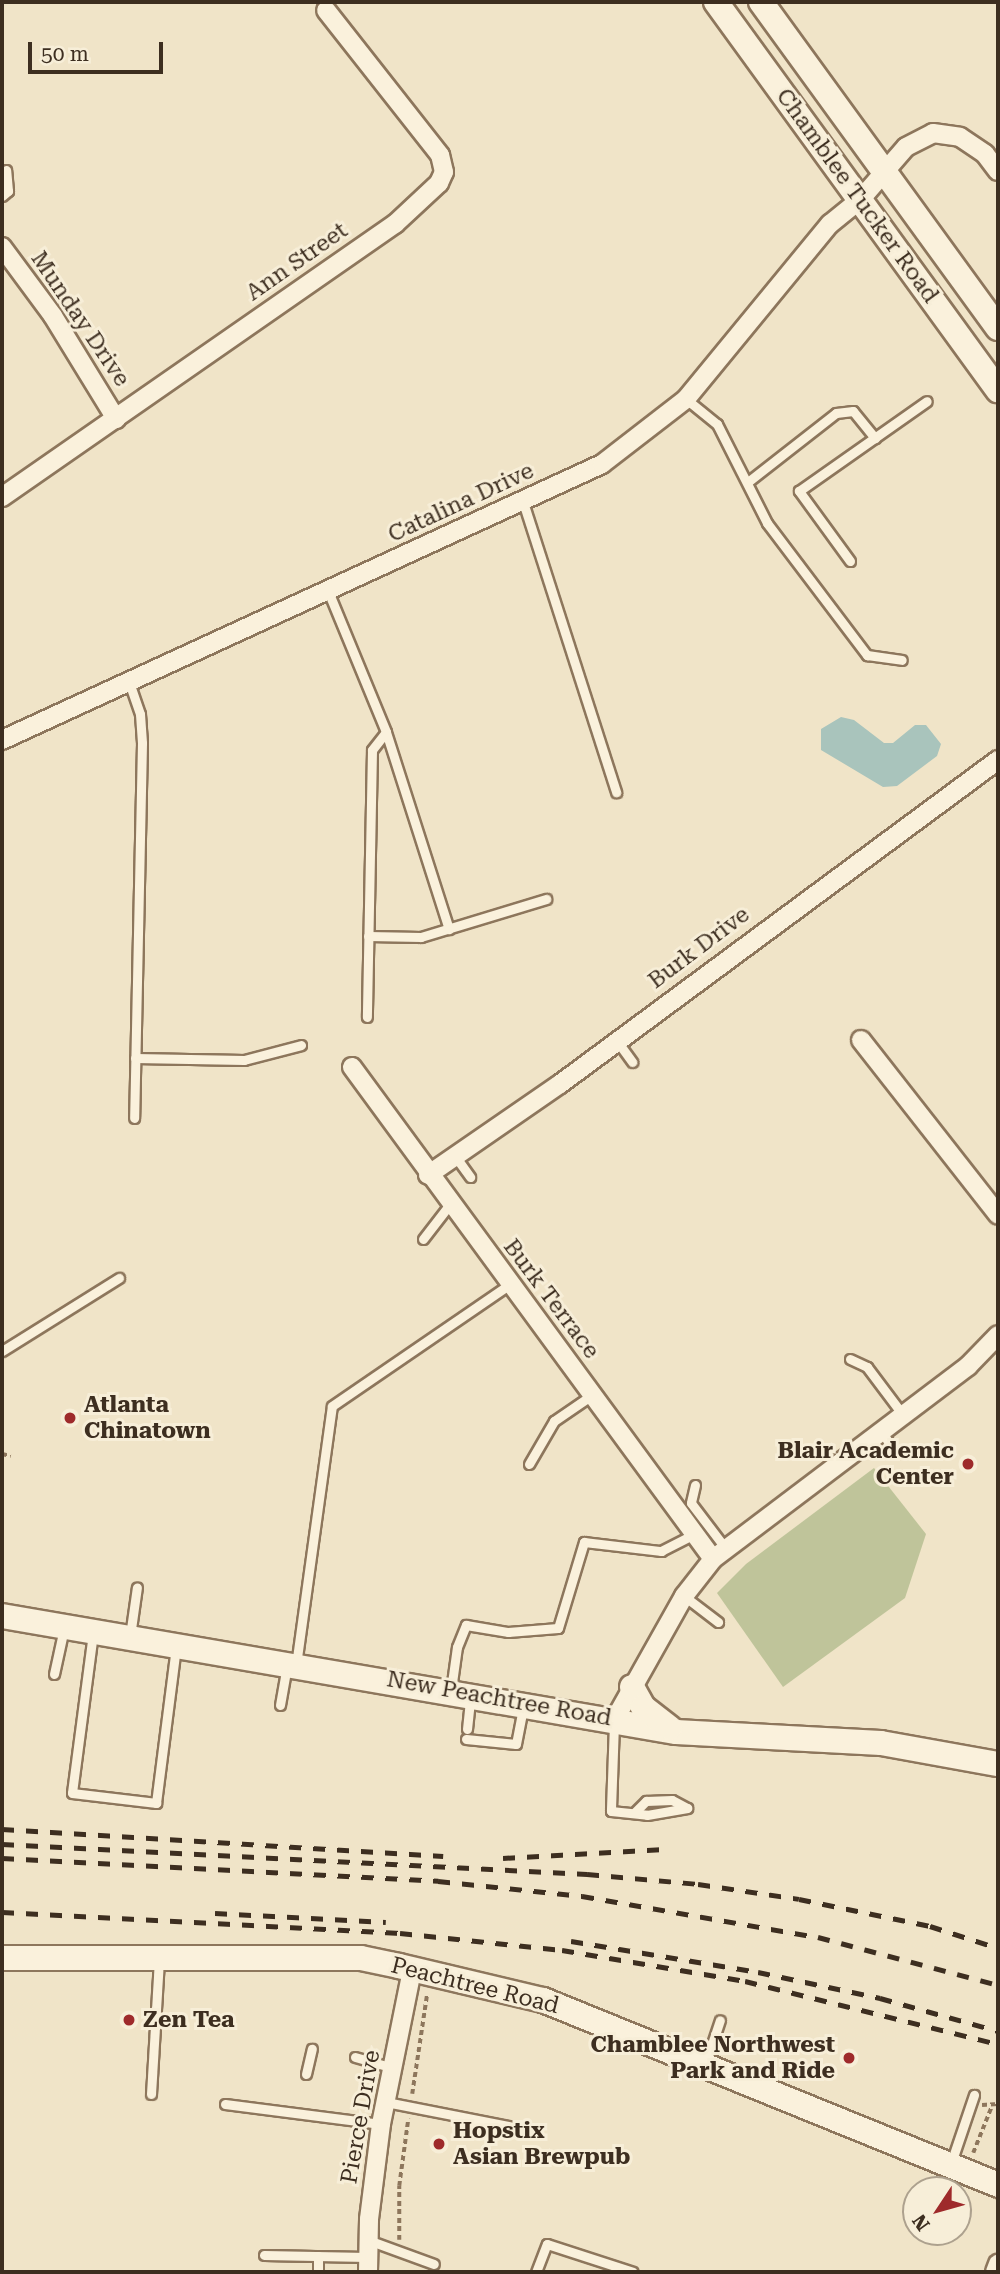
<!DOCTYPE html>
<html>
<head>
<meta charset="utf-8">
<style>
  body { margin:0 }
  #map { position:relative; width:1000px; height:2274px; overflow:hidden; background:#f0e4c8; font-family:"Roboto Serif",serif }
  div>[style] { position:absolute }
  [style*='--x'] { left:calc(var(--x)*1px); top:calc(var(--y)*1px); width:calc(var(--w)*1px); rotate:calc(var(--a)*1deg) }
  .cemetery>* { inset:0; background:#bfc49a }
  .water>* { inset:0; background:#a9c4bc }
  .path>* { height:3.5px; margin-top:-1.75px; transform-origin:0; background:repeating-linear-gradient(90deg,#8d765c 0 5px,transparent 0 8.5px) }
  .roads { filter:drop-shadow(2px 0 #8d765c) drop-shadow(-2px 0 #8d765c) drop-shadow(0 2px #8d765c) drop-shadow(0 -2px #8d765c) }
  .lane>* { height:9px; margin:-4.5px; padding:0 4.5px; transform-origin:4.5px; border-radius:4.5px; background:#faf1dc }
  .street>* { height:18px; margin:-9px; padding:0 9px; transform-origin:9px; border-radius:9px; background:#faf1dc }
  .secondary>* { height:24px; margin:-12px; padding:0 12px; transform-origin:12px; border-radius:12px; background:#faf1dc }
  .rail>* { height:5px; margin-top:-2.5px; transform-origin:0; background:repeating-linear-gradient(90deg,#3d2e20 0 12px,transparent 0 24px) }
  .dots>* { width:19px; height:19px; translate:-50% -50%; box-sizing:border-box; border:4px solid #f7eed8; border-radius:50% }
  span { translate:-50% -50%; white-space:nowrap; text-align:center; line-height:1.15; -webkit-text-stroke:6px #f7eed8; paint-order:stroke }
  .street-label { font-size:23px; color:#3d2e20 }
  .poi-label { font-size:23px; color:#3d2e20; font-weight:700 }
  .left { translate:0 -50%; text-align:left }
  .right { translate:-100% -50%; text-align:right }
  .frame { position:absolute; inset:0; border:4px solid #3d2e20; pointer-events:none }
  .north { position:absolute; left:902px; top:2176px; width:70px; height:70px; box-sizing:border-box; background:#f7eed8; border:2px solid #ada18e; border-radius:50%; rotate:234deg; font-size:19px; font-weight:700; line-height:28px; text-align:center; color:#3d2e20 }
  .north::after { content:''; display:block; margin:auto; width:24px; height:32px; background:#9e2a2b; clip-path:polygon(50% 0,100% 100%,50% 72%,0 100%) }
  .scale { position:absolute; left:28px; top:42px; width:135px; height:32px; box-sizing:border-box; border:4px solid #3d2e20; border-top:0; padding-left:9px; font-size:21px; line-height:24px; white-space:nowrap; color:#3d2e20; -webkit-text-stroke:5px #f7eed8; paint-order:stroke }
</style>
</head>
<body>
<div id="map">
  <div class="cemetery">
    <i style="clip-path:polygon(874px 1468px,926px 1534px,905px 1598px,783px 1687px,717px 1593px,746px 1564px)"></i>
  </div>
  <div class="water">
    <i style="clip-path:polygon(841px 717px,854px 720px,884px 743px,893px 743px,915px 725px,926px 725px,941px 744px,937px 756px,897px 786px,883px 787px,821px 750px,821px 729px)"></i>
  </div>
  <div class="path">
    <i style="--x:2;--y:1454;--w:9;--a:13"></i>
    <i style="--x:412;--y:2094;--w:101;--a:-81.5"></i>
    <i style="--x:982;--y:2105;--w:16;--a:-4"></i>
    <i style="--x:973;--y:2153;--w:48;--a:-68.2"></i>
    <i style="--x:399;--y:2240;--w:54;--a:-90"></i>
    <i style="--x:399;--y:2186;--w:68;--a:-82.3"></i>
  </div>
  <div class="roads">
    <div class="lane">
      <i style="--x:2;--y:196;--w:8;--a:-40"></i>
      <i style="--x:8;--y:191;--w:21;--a:-95"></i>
      <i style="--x:686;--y:399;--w:40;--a:39"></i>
      <i style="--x:717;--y:424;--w:111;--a:63.2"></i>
      <i style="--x:767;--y:523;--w:166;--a:52.9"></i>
      <i style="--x:867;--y:655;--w:35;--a:8"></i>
      <i style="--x:749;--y:481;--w:110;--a:-38"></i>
      <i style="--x:836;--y:413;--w:17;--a:-7"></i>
      <i style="--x:853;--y:411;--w:35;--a:51"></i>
      <i style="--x:523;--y:502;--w:305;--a:72.2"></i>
      <i style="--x:850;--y:561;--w:87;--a:-126.1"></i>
      <i style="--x:799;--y:491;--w:156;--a:-35.1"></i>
      <i style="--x:328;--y:591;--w:152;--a:67.6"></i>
      <i style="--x:386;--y:732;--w:23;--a:128"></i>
      <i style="--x:372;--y:750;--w:267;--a:91.1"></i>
      <i style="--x:129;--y:682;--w:34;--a:71"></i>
      <i style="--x:140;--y:714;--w:29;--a:86"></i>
      <i style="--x:142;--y:743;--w:375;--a:91.2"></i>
      <i style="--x:386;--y:732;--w:207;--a:72.3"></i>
      <i style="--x:368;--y:936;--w:53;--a:1.1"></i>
      <i style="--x:421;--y:937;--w:131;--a:-16.9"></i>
      <i style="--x:617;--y:1041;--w:26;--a:54"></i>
      <i style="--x:135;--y:1058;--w:109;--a:1.1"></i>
      <i style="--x:244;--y:1060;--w:59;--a:-14.7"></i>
      <i style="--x:455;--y:1156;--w:26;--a:54"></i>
      <i style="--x:423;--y:1239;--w:44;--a:-52.4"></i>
      <i style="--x:2;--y:1351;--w:138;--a:-32"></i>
      <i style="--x:850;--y:1359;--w:19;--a:25"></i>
      <i style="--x:867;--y:1367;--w:60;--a:53.1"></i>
      <i style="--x:882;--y:1431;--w:21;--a:61"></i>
      <i style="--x:529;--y:1464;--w:50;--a:-59.8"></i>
      <i style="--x:554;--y:1421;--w:46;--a:-34.4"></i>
      <i style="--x:695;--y:1485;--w:18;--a:103"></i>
      <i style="--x:691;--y:1503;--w:58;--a:52.7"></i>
      <i style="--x:684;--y:1596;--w:43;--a:37.4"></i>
      <i style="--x:93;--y:1633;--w:161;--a:97.5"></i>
      <i style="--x:72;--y:1793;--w:85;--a:6.8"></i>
      <i style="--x:156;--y:1803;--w:157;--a:-82.7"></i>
      <i style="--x:130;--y:1636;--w:49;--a:-81.9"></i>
      <i style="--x:296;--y:1665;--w:261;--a:-82.1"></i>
      <i style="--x:332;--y:1406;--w:214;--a:-34.4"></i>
      <i style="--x:54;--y:1674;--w:47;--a:-77.7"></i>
      <i style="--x:451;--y:1690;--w:43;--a:-82.1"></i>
      <i style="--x:457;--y:1647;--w:24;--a:-68"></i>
      <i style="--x:466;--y:1625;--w:43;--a:9.5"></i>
      <i style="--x:508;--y:1632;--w:50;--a:-4.6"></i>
      <i style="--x:558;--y:1628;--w:90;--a:-73.2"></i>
      <i style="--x:584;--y:1542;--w:78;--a:6.7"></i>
      <i style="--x:661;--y:1551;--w:38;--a:-27"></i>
      <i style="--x:280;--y:1705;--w:40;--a:-80"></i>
      <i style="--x:614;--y:1723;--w:88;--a:92"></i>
      <i style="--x:611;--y:1811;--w:36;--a:6"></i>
      <i style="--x:647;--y:1815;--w:41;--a:-9.9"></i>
      <i style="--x:467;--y:1729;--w:29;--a:-84"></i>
      <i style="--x:466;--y:1739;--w:50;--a:5.7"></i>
      <i style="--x:516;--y:1744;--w:36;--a:-79"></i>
      <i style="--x:635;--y:1812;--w:16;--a:-45"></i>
      <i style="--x:646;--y:1801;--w:26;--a:-2"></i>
      <i style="--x:672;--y:1800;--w:17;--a:28"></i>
      <i style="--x:355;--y:2057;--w:40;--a:16"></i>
      <i style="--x:705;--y:2065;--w:47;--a:-71.6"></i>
      <i style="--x:306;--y:2074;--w:26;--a:-77"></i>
      <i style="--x:151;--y:2094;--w:133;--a:-86.6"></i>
      <i style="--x:386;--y:2102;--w:140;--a:11.1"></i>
      <i style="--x:225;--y:2104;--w:157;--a:7.3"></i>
      <i style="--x:951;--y:2163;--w:72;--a:-71.3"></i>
      <i style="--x:368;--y:2240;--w:70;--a:20"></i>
      <i style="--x:264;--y:2255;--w:103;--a:1.1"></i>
      <i style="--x:318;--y:2256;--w:16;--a:90"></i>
      <i style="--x:536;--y:2272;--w:30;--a:-69"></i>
      <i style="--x:547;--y:2244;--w:90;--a:18"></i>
    </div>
    <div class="street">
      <i style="--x:2;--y:247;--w:86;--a:53.5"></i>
      <i style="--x:53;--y:316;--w:121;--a:58.5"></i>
      <i style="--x:2;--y:497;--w:479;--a:-34.8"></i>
      <i style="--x:395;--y:224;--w:60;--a:-43"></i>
      <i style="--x:439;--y:183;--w:12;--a:-66"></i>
      <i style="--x:444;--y:172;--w:17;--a:-103"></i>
      <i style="--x:440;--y:155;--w:184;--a:-128.2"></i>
      <i style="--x:2;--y:740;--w:660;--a:-24.7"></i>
      <i style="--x:602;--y:464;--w:106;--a:-37.7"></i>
      <i style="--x:686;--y:399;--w:227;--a:-50.6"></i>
      <i style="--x:830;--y:224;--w:38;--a:-39"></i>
      <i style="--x:860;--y:200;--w:70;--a:-49"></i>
      <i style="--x:906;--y:147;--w:30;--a:-27"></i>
      <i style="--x:933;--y:133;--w:27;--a:8"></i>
      <i style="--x:960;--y:137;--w:30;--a:34"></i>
      <i style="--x:985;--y:154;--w:21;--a:53"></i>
      <i style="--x:861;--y:1040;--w:222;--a:51.9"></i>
      <i style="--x:352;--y:1067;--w:610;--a:53.73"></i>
      <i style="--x:428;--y:1175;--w:160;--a:-34.6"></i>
      <i style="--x:560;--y:1084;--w:545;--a:-36.49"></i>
      <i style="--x:615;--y:1719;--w:141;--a:-60.7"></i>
      <i style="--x:684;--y:1596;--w:47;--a:-51.9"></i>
      <i style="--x:713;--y:1559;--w:320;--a:-37.1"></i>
      <i style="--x:968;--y:1366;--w:43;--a:-45.9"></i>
      <i style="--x:368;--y:2272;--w:53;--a:-88.9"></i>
      <i style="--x:369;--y:2219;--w:96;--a:-82.8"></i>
      <i style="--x:381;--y:2124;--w:157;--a:-78.6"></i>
      <i style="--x:995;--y:2272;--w:9;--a:-69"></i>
    </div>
    <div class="secondary">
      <i style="--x:716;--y:2;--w:480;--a:54"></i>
      <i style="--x:761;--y:2;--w:403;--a:54"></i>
      <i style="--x:2;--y:1616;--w:684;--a:9.77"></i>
      <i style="--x:676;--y:1732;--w:205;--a:3.1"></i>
      <i style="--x:881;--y:1743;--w:119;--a:10.2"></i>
      <i style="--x:632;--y:1687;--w:23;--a:61"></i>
      <i style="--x:643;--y:1707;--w:34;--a:38"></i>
      <i style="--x:2;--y:1958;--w:359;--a:0"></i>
      <i style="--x:361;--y:1958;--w:39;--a:12"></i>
      <i style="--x:399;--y:1966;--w:148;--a:13.3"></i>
      <i style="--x:543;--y:2000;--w:491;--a:22.1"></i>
    </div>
  </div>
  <div class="rail">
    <i style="--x:2;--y:1829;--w:442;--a:3.5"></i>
    <i style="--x:2;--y:1844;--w:586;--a:2.94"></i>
    <i style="--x:587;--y:1874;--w:111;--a:5.1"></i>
    <i style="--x:698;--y:1884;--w:102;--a:8.4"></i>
    <i style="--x:799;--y:1899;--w:134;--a:11.6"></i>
    <i style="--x:930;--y:1926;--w:71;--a:17.9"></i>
    <i style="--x:2;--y:1858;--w:437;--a:3"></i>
    <i style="--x:438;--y:1881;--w:145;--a:5.9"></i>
    <i style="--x:582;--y:1896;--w:240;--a:9.9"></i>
    <i style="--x:818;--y:1937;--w:186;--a:14.9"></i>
    <i style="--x:503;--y:1858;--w:162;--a:-3.2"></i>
    <i style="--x:2;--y:1912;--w:399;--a:3"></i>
    <i style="--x:400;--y:1933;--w:163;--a:6"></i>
    <i style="--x:562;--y:1950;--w:186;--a:9.6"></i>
    <i style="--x:745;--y:1981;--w:261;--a:14"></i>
    <i style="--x:215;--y:1913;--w:171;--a:3"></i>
    <i style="--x:571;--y:1941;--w:190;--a:9.4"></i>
    <i style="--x:758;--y:1972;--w:125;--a:12"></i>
    <i style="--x:880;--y:1998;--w:123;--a:15.6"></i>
  </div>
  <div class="dots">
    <i style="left:70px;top:1418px;background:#9e2a2b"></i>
    <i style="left:968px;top:1464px;background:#9e2a2b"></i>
    <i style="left:129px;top:2020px;background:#9e2a2b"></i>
    <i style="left:849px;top:2058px;background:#9e2a2b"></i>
    <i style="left:439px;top:2144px;background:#9e2a2b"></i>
  </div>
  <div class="street-label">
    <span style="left:857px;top:196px;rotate:54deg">Chamblee Tucker Road</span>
    <span style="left:297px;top:262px;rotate:-35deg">Ann Street</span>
    <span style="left:80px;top:319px;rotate:56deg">Munday Drive</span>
    <span style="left:461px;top:503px;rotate:-25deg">Catalina Drive</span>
    <span style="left:699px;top:948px;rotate:-37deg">Burk Drive</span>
    <span style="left:551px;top:1299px;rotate:53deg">Burk Terrace</span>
    <span style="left:499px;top:1699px;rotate:10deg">New Peachtree Road</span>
    <span style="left:475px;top:1986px;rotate:14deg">Peachtree Road</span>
    <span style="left:361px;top:2117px;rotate:-80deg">Pierce Drive</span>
  </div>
  <div class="poi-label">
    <span class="left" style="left:84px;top:1418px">Atlanta<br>Chinatown</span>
    <span class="right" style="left:954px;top:1464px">Blair Academic<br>Center</span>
    <span class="left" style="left:143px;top:2020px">Zen Tea</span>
    <span class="right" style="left:835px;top:2058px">Chamblee Northwest<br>Park and Ride</span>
    <span class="left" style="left:453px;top:2144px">Hopstix<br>Asian Brewpub</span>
  </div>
  <div class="frame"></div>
  <div class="north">N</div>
  <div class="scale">50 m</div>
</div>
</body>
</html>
